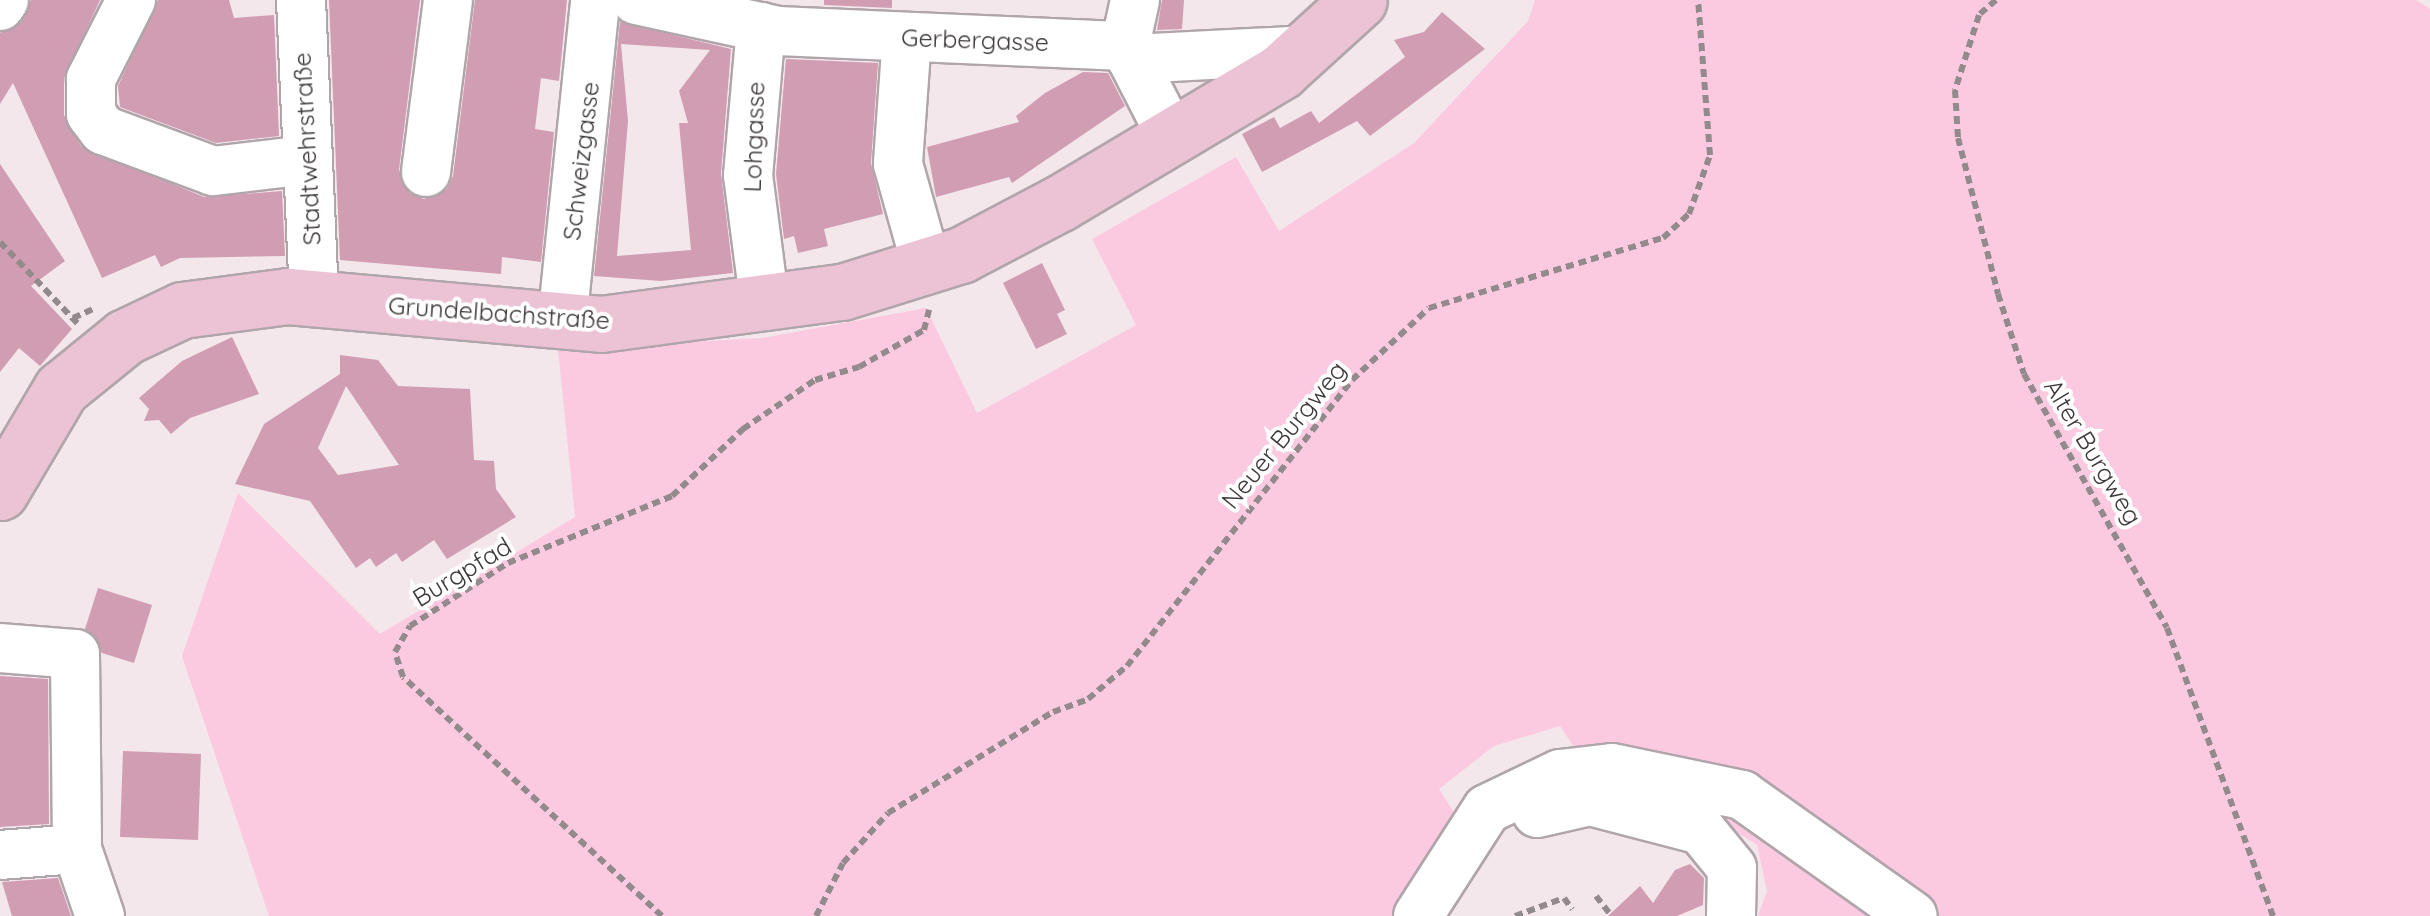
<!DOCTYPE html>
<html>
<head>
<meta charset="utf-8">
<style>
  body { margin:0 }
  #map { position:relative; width:2430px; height:916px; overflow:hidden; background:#f3e7ec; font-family:Quicksand,sans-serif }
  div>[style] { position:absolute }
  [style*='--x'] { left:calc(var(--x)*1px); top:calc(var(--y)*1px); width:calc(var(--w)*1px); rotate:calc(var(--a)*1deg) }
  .green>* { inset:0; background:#fccae0 }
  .building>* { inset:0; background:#d19db3 }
  .path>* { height:6px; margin-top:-3px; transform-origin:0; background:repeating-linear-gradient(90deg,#938a8e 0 8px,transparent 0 13px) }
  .roads { filter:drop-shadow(2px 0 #b0a5aa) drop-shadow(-2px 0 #b0a5aa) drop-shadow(0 2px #b0a5aa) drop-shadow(0 -2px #b0a5aa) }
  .minor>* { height:48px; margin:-24px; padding:0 24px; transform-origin:24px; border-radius:24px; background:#fff }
  .major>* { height:55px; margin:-27.5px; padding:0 27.5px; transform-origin:27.5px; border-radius:27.5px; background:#ecc2d5 }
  span { translate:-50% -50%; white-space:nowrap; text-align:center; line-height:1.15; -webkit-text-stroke:8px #fff; paint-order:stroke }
  .street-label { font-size:25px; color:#3d383a }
</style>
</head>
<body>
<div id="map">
  <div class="green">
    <i style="clip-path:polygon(1535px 0,2416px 0,2430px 9px,2430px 916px,1758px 916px,1767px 891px,1757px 845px,1681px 797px,1594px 777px,1560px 726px,1494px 746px,1439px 789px,1459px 820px,1405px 916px,269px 916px,182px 656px,238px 493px,380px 634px,575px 517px,558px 349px,762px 338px,926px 308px,977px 413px,1136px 325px,1092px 239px,1236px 157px,1279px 231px,1414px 143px,1528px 21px)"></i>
  </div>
  <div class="building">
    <i style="clip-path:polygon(31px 0,100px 0,64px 78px,64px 115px,81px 146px,204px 197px,282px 191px,285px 256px,180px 258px,161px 267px,155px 255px,102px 278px,13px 83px,0 104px,0 33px,22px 22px)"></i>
    <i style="clip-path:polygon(158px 0,229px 0,234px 18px,274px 15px,279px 136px,216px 143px,120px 107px,118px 86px)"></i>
    <i style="clip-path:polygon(329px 0,420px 0,399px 170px,409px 193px,424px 199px,447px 189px,453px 176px,475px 0,567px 0,559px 81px,541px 78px,535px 129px,554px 132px,541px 262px,502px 257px,501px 274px,340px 260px)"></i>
    <i style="clip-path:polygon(824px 0,892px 0,892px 8px,824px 5px)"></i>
    <i style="clip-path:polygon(1162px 0,1184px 0,1182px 29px,1157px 30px)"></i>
    <i style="clip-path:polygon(1442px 12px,1485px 49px,1370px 136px,1357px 121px,1262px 172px,1242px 134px,1274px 117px,1280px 128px,1311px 111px,1319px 123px,1405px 57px,1394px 40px,1424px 32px)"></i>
    <i style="clip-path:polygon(evenodd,620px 22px,731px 49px,721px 173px,733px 273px,661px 281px,594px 276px,620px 22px,621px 44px,710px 50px,679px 91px,688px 123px,679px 123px,691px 250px,617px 256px,628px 121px,621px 44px)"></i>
    <i style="clip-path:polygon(786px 59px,878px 63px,871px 163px,883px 214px,824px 229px,828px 246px,798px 253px,794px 236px,784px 239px,776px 174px)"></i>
    <i style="clip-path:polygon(1083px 72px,1108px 73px,1125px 106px,1012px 183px,1009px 177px,936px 197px,927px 147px,1019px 122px,1016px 116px,1045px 93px)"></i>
    <i style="clip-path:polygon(0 164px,65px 261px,31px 286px,72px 329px,40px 366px,19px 348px,0 372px)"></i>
    <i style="clip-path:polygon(1042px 263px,1065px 310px,1057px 314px,1067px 334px,1036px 349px,1003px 283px)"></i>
    <i style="clip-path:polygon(232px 337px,259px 394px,190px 418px,171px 434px,159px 420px,144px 421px,149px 409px,139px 398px,182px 361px)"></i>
    <i style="clip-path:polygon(evenodd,340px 355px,378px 360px,398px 386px,470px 389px,474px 460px,494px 461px,496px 489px,516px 517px,447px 559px,434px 540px,402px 562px,396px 553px,376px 567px,370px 558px,356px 568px,310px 501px,235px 484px,264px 424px,340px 374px,340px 355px,346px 386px,399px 465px,338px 475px,318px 448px,346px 386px)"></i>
    <i style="clip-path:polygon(98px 588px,152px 605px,134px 663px,102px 653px,85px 629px)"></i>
    <i style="clip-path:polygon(0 676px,48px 679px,49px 824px,0 827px)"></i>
    <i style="clip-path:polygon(123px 751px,201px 754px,198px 840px,120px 837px)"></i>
    <i style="clip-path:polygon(1690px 864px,1704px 878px,1703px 905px,1677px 916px,1608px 916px,1640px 886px,1653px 903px,1675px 870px)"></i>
    <i style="clip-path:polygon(58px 878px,71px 916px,12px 916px,2px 882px)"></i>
  </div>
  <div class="path">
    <i style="--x:1996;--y:0;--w:23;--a:139"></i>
    <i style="--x:1979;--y:15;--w:79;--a:107.7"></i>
    <i style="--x:1955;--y:90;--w:48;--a:86.4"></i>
    <i style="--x:1958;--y:138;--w:161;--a:75.6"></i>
    <i style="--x:1998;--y:294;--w:84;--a:72"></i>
    <i style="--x:2024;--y:374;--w:291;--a:60.6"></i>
    <i style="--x:2167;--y:628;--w:307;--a:69.8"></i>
    <i style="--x:0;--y:242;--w:113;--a:46.4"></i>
    <i style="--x:73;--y:318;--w:24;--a:-24"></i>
    <i style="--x:1596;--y:896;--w:23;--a:52"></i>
    <i style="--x:662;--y:916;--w:352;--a:-137.3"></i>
    <i style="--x:403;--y:677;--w:26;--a:-108"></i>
    <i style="--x:395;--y:652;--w:30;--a:-60"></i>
    <i style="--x:410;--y:626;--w:117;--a:-32.7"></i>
    <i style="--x:508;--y:563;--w:177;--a:-22.2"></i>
    <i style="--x:672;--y:496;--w:98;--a:-43.3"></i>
    <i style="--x:743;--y:429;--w:87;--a:-34.2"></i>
    <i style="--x:815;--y:380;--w:46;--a:-16.5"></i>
    <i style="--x:859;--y:367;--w:75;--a:-29.6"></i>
    <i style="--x:924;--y:330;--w:21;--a:-76"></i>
    <i style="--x:816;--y:916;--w:59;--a:-63"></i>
    <i style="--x:843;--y:863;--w:67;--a:-48"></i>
    <i style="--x:888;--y:813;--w:193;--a:-31.5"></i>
    <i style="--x:1053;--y:712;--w:37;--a:-20"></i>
    <i style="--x:1088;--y:699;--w:51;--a:-40.2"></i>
    <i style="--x:1127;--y:666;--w:364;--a:-51.8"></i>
    <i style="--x:1352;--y:380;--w:105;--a:-43.1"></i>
    <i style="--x:1429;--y:308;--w:244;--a:-16.7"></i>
    <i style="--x:1663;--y:238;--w:35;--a:-43"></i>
    <i style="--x:1689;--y:214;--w:63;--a:-70.4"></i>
    <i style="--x:1710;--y:155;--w:155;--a:-94.4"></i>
    <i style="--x:1515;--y:916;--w:52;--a:-20.2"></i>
    <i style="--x:1564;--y:898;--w:14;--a:54"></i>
  </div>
  <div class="roads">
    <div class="minor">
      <i style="--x:131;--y:0;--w:89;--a:116.9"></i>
      <i style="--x:91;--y:79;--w:35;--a:90"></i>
      <i style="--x:91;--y:114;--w:20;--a:53"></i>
      <i style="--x:103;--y:130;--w:117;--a:20.4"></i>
      <i style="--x:213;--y:171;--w:95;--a:-6.7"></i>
      <i style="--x:301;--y:0;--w:298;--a:87.5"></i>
      <i style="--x:636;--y:0;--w:145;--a:12.3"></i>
      <i style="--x:778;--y:31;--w:347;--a:2.5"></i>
      <i style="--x:0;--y:6;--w:7;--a:-56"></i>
      <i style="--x:761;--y:27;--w:149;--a:95"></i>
      <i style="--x:748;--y:175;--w:132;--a:82.6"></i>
      <i style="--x:907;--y:37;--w:127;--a:94.1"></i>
      <i style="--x:898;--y:164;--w:107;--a:74.3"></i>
      <i style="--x:1125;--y:46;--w:15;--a:62"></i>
      <i style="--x:1132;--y:59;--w:177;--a:-2.9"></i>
      <i style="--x:1125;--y:46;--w:47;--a:-77.7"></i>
      <i style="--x:1132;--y:59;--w:90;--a:62.9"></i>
      <i style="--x:426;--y:172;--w:173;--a:-82.7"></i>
      <i style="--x:562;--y:322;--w:324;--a:-84.1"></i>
      <i style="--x:0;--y:648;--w:75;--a:4.6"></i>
      <i style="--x:75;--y:654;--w:195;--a:89.4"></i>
      <i style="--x:77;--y:849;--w:71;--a:71.1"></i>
      <i style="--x:1537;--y:813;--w:54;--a:-12.8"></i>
      <i style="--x:1590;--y:801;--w:115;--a:14.6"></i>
      <i style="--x:1701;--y:830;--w:49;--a:50.8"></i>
      <i style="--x:1732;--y:868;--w:48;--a:91.2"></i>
      <i style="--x:0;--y:855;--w:77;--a:-4.5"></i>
      <i style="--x:1418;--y:916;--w:127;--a:-57.2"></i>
      <i style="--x:1487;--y:809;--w:81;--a:-25.6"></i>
      <i style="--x:1560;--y:774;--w:52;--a:-6.6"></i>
      <i style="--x:1612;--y:768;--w:133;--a:11.7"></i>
      <i style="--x:1742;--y:795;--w:209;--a:35.3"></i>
    </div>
    <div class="major">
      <i style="--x:0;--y:492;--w:120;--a:-59.4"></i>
      <i style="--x:61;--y:389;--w:82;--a:-39.1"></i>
      <i style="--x:125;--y:337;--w:63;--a:-25.3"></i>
      <i style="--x:182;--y:310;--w:107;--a:-7.5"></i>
      <i style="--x:288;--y:296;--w:314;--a:5.1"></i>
      <i style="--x:601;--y:324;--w:243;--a:-7.6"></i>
      <i style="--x:842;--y:292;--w:125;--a:-17.3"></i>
      <i style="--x:961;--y:255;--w:112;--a:-27.7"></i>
      <i style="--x:1060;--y:203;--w:257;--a:-30.8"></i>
      <i style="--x:1281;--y:71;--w:105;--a:-42.3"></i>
    </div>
  </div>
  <div class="street-label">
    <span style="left:975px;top:40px;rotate:2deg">Gerbergasse</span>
    <span style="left:754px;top:137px;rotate:-88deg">Lohgasse</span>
    <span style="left:307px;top:149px;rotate:-93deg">Stadtwehrstraße</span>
    <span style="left:581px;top:161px;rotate:-83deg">Schweizgasse</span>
    <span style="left:499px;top:313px;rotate:4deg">Grundelbachstraße</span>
    <span style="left:1284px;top:435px;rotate:-51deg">Neuer Burgweg</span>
    <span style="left:2093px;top:452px;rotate:59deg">Alter Burgweg</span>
    <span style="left:462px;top:572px;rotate:-31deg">Burgpfad</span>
  </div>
</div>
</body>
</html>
